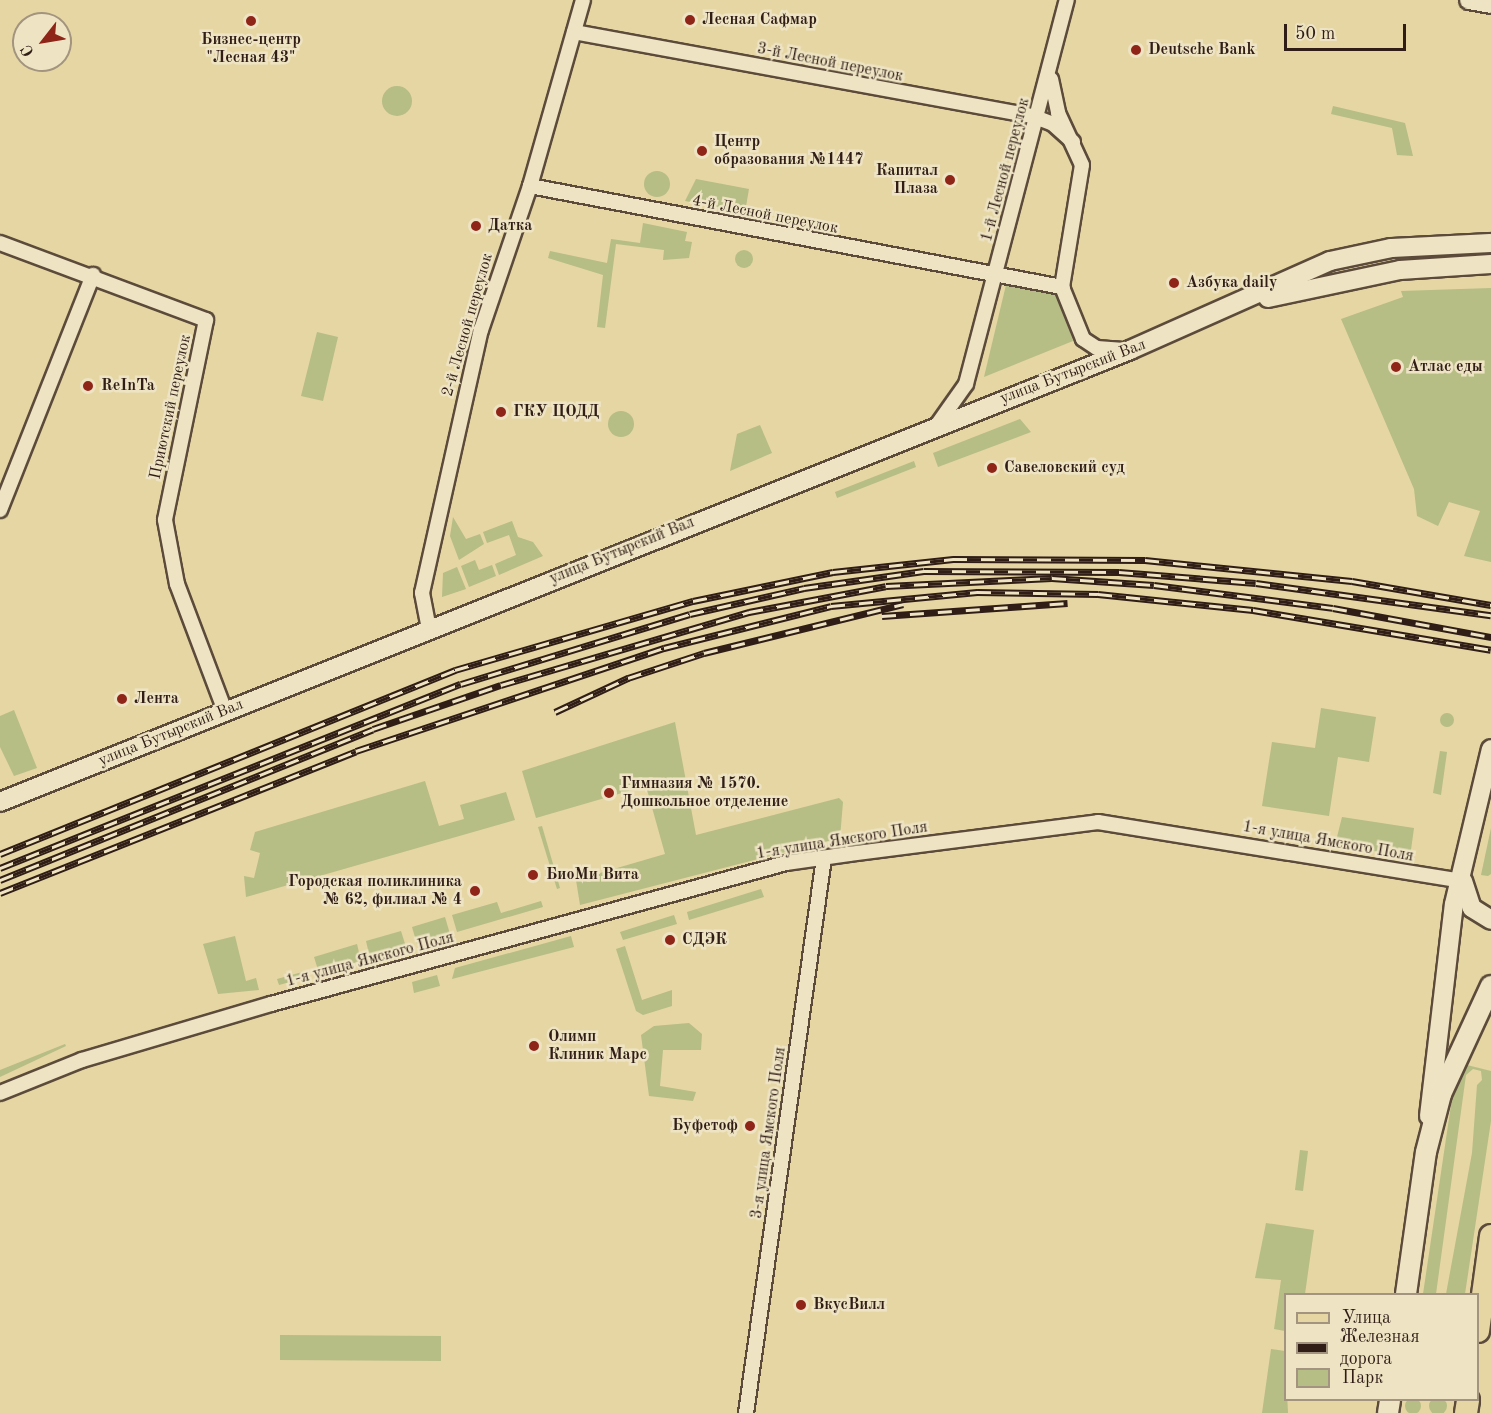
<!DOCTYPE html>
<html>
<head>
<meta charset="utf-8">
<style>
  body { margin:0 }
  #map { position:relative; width:1491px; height:1413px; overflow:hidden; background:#e5d6a4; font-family:"Old Standard TT",serif }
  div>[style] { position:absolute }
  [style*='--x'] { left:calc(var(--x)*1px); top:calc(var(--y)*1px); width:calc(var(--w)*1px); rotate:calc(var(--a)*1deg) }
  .green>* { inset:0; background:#b6bd85 }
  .round { border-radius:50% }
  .roads { filter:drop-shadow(2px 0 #5c4b3a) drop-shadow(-2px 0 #5c4b3a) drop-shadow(0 2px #5c4b3a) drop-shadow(0 -2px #5c4b3a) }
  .minor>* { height:14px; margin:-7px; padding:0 7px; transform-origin:7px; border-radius:7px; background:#eee4c4 }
  .tertiary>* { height:18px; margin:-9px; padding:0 9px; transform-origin:9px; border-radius:9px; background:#eee4c4 }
  .secondary>* { height:20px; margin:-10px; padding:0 10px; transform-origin:10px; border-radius:10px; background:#eee4c4 }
  .primary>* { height:22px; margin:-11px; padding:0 11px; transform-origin:11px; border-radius:11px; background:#e5d6a4 }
  .rail>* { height:7px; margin-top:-3.5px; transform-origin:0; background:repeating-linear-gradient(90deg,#eee4c4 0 14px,#2f1d16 0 28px); box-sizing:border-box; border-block:2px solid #2f1d16 }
  .dots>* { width:16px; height:16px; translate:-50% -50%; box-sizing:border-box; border:3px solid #eee4c4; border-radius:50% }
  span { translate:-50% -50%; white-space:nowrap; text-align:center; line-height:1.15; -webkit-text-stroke:5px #eee4c4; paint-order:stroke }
  .poi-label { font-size:16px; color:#2f1d16; font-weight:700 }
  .left { translate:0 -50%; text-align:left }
  .right { translate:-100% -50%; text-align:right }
  .street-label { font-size:16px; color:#2f1d16 }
  .legend { position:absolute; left:1284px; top:1293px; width:195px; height:108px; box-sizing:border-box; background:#eee4c4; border:2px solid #a2947e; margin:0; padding:8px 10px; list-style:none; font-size:18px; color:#2f1d16 }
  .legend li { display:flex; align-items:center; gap:12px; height:30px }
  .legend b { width:30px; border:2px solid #a2947e }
  .north { position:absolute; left:12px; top:12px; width:60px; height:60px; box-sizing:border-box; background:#eee4c4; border:2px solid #a2947e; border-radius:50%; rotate:239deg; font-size:16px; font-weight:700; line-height:24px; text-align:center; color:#2f1d16 }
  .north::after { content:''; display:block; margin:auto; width:21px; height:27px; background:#8f2418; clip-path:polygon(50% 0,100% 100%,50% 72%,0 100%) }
  .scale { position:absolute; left:1284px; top:24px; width:122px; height:27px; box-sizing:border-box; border:3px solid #2f1d16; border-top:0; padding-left:8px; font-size:18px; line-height:21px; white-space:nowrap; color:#2f1d16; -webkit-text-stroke:4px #eee4c4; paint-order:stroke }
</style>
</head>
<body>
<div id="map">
  <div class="green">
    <i class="round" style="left:382px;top:86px;width:30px;height:30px"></i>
    <i style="clip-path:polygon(1333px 106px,1405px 123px,1413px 156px,1397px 155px,1392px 128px,1331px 114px)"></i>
    <i class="round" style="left:644px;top:171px;width:26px;height:26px"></i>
    <i style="clip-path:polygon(696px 179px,749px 189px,745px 212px,685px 201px)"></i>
    <i style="clip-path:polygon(643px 223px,687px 232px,685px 241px,692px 242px,689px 258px,663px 260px,664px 250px,616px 244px,605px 328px,597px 327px,603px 275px,548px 258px,550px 251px,607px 263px,611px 239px,640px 243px)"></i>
    <i class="round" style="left:735px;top:250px;width:18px;height:18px"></i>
    <i style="clip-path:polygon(1006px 285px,1058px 295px,1073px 341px,984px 377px)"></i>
    <i style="clip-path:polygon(1491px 288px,1491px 562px,1464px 556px,1480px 511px,1449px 502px,1438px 526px,1417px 516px,1414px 489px,1341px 319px,1403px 297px,1401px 291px)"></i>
    <i style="clip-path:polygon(317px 332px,338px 337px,323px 401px,301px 396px)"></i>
    <i class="round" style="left:608px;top:411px;width:26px;height:26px"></i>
    <i style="clip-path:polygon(1020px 419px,1031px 432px,938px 467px,933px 453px)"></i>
    <i style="clip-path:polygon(760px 425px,772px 453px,730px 471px,737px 434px)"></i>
    <i style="clip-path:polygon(914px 461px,916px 467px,837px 498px,835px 492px)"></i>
    <i style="clip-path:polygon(453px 517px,466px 539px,480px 534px,484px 544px,459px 560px,450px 536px)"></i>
    <i style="clip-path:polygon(512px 521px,518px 537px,533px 542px,543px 556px,499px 575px,495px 564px,516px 555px,509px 535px,487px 543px,483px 532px)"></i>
    <i style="clip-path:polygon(475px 560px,479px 570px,492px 565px,496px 576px,469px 587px,461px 566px)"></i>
    <i style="clip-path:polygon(457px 567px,466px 589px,442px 597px,443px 573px)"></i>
    <i style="clip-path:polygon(1321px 708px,1376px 717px,1369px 762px,1338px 757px,1329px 816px,1262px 806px,1272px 742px,1315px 748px)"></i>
    <i style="clip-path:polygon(14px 710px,37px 768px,14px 776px,0 747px,0 716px)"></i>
    <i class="round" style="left:1440px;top:713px;width:14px;height:14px"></i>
    <i style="clip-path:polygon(675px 722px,696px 835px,839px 798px,843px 802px,840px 838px,580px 905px,576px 880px,665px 854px,646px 786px,536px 818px,522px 771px)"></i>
    <i style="clip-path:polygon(1440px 751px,1447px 752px,1441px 795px,1433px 793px)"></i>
    <i style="clip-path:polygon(425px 781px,439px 826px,464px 819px,460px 805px,506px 792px,515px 820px,246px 897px,244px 876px,254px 878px,260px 853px,250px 850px,255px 832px)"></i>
    <i style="clip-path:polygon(1342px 817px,1414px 828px,1410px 857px,1335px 845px)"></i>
    <i style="clip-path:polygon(542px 826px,560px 888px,557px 889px,538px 827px)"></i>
    <i style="clip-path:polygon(1491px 828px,1491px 874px,1488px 876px,1481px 875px)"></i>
    <i style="clip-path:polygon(761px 889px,764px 897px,689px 920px,687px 912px)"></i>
    <i style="clip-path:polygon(541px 901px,543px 907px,457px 932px,452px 915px,497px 902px,501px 913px)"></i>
    <i style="clip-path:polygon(674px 915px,677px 924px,623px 940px,620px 932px)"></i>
    <i style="clip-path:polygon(445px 917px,450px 934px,417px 944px,412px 927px)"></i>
    <i style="clip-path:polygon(401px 931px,406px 947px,370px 958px,366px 941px)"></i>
    <i style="clip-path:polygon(235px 936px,246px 981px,256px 978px,259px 990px,218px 994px,203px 944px)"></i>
    <i style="clip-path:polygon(571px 936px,574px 947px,452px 979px,455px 968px)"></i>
    <i style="clip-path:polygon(357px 944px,361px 961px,319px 973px,314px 957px)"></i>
    <i style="clip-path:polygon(625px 946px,642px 1000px,672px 990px,672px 1006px,643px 1015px,636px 1011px,616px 949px)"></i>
    <i style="clip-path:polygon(306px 971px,308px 977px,279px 985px,277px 979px)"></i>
    <i style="clip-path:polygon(437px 975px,440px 986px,414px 993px,412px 982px)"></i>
    <i style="clip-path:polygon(689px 1023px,702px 1034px,701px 1050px,663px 1050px,660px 1086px,696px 1092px,693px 1101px,649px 1096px,641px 1035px,654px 1026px)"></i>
    <i style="clip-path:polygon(65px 1044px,66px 1046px,0 1077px,0 1070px)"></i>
    <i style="clip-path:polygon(1467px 1065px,1491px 1071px,1491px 1121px,1465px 1294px,1446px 1294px,1472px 1153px,1477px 1085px,1482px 1080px,1481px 1071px,1473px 1069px,1466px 1075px,1436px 1294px,1423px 1294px,1455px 1078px)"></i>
    <i style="clip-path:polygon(1300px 1150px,1308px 1151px,1303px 1191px,1295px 1190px)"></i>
    <i style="clip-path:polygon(1266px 1223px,1314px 1230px,1305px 1294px,1286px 1294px,1285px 1331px,1274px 1329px,1281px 1280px,1255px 1278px)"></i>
    <i style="clip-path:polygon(280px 1335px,441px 1336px,441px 1361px,280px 1360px)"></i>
    <i style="clip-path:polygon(1271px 1349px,1285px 1351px,1288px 1413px,1262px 1413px)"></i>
    <i class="round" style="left:1429px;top:1397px;width:18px;height:18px"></i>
    <i class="round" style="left:1405px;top:1398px;width:16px;height:16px"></i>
  </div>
  <div class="roads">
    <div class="minor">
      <i style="--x:574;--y:32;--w:469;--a:10.4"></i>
      <i style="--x:1035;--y:117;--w:19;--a:21"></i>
      <i style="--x:1053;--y:124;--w:27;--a:42"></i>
      <i style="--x:1051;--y:79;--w:35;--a:78"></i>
      <i style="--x:1058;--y:113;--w:57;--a:65.2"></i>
      <i style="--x:1082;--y:165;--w:124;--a:99.3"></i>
      <i style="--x:1062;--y:287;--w:56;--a:68"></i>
      <i style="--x:1083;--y:339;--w:17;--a:33"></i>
      <i style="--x:1097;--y:348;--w:27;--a:4"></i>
      <i style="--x:530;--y:186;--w:542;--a:10.75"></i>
      <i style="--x:0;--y:243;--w:220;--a:20.5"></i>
      <i style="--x:206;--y:320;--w:204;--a:101.6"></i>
      <i style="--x:165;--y:520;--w:65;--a:79.4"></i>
      <i style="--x:177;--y:584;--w:136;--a:69.3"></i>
      <i style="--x:937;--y:425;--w:50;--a:-54.7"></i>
      <i style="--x:966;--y:384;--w:397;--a:-75.3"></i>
      <i style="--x:0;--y:510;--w:253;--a:-68.4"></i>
      <i style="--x:429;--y:629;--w:37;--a:-101"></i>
      <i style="--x:422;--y:593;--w:270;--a:-77.4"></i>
      <i style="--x:481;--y:330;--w:152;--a:-71.2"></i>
      <i style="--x:530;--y:186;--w:193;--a:-74.1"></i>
      <i style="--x:0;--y:1093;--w:88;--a:-21.9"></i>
      <i style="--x:82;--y:1060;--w:197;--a:-16.5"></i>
      <i style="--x:271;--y:1004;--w:534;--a:-15.31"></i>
      <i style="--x:786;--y:863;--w:64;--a:-8.1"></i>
      <i style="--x:849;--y:854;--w:251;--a:-7.3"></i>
      <i style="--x:1098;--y:822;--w:370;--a:9.2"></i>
      <i style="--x:746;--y:1413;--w:560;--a:-82"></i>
    </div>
    <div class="tertiary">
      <i style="--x:1469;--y:0;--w:22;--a:10"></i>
      <i style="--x:1268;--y:298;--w:135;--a:-12"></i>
      <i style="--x:1400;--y:270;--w:91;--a:-3.8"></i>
      <i style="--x:0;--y:802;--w:1217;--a:-21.8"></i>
      <i style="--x:1130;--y:350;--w:219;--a:-24"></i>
      <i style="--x:1330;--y:261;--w:62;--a:-12"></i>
      <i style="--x:1391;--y:248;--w:100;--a:-2.9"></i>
      <i style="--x:1463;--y:881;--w:28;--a:72"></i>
      <i style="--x:1472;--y:908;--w:22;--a:32"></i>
      <i style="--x:1429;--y:1116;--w:213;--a:-83.3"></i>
      <i style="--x:1454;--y:904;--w:159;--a:-76.6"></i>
    </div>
    <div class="secondary">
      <i style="--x:1406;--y:1294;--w:143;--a:-82"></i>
      <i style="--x:1426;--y:1152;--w:60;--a:-75.5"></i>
      <i style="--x:1441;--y:1094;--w:119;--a:-65.2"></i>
      <i style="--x:1388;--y:1413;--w:13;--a:-81"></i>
    </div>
    <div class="primary">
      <i style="--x:1478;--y:1331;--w:96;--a:-82.2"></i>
      <i style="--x:1466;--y:1413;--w:13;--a:-81"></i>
    </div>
  </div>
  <div class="rail">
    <i style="--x:882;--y:616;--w:186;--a:-4"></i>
    <i style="--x:555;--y:712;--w:81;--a:-25"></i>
    <i style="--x:628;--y:678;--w:80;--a:-18.2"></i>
    <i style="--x:704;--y:653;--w:205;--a:-13.8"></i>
    <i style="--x:0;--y:854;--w:491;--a:-22"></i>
    <i style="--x:455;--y:670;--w:248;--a:-16.2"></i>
    <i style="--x:693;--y:601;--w:143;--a:-11.7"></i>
    <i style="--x:833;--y:572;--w:121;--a:-6.2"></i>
    <i style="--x:953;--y:559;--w:192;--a:0.3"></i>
    <i style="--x:1145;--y:560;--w:208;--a:5.8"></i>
    <i style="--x:1352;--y:581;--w:141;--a:9.8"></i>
    <i style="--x:0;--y:868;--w:496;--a:-21.8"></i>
    <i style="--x:461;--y:684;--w:239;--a:-17"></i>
    <i style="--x:690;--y:614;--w:117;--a:-12.8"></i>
    <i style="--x:804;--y:588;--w:121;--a:-8.1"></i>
    <i style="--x:924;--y:571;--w:195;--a:0.3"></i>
    <i style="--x:1119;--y:572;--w:137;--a:4.6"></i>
    <i style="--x:1256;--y:583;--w:237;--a:7.8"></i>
    <i style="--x:0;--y:880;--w:402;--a:-22"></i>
    <i style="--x:373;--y:729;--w:135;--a:-19"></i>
    <i style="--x:501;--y:685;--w:259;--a:-16.4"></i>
    <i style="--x:749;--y:612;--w:139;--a:-10.7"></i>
    <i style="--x:886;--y:586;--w:166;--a:-2.8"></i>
    <i style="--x:1052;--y:578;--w:102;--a:3.9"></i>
    <i style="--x:1154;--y:585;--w:180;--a:7.3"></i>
    <i style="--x:1333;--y:608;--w:161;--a:10.4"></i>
    <i style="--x:0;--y:893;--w:383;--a:-21.7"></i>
    <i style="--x:356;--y:751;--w:325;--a:-18.5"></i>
    <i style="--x:664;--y:648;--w:172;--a:-14.1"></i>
    <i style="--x:831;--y:606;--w:147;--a:-5.5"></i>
    <i style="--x:977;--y:592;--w:121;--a:0.9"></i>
    <i style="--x:1098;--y:594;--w:156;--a:5.9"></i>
    <i style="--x:1253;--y:610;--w:241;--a:9.5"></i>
  </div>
  <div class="dots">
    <i style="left:690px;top:20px;background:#8f2418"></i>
    <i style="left:251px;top:21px;background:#8f2418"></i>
    <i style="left:1136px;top:50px;background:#8f2418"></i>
    <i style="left:702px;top:151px;background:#8f2418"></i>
    <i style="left:950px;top:180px;background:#8f2418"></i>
    <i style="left:476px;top:226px;background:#8f2418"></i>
    <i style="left:1174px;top:283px;background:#8f2418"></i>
    <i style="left:1396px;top:367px;background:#8f2418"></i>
    <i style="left:88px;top:386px;background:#8f2418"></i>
    <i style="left:501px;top:412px;background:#8f2418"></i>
    <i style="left:992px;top:468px;background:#8f2418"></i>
    <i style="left:122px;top:699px;background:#8f2418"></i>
    <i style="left:609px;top:793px;background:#8f2418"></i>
    <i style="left:533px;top:875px;background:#8f2418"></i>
    <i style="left:475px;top:891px;background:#8f2418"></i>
    <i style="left:670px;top:940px;background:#8f2418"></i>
    <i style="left:534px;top:1046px;background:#8f2418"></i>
    <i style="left:750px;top:1126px;background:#8f2418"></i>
    <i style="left:801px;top:1305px;background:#8f2418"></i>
  </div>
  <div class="poi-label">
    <span class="left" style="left:702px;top:20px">Лесная Сафмар</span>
    <span style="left:251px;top:49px">Бизнес-центр<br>"Лесная 43"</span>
    <span class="left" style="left:1148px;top:50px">Deutsche Bank</span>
    <span class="left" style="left:714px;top:151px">Центр<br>образования №1447</span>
    <span class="right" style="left:938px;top:180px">Капитал<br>Плаза</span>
    <span class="left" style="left:488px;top:226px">Датка</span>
    <span class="left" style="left:1186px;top:283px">Азбука daily</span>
    <span class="left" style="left:1408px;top:367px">Атлас еды</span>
    <span class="left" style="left:101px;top:386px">ReInTa</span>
    <span class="left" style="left:513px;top:412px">ГКУ ЦОДД</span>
    <span class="left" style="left:1004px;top:468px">Савеловский cуд</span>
    <span class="left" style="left:134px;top:699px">Лента</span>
    <span class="left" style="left:621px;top:793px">Гимназия № 1570.<br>Дошкольное отделение</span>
    <span class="left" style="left:546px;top:875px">БиоМи Вита</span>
    <span class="right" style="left:462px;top:891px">Городская поликлиника<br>№ 62, филиал № 4</span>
    <span class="left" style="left:682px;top:940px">СДЭК</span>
    <span class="left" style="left:548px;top:1046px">Олимп<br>Клиник Марс</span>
    <span class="right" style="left:738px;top:1126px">Буфетоф</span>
    <span class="left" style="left:813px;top:1305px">ВкусВилл</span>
  </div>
  <div class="street-label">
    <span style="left:830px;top:63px;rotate:11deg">3-й Лесной переулок</span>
    <span style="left:1006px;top:170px;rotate:-75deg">1-й Лесной переулок</span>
    <span style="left:765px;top:215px;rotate:11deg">4-й Лесной переулок</span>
    <span style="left:468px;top:325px;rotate:-74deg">2-й Лесной переулок</span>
    <span style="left:1073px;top:372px;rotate:-21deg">улица Бутырский Вал</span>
    <span style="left:171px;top:407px;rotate:-78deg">Приютский переулок</span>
    <span style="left:622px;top:551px;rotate:-22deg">улица Бутырский Вал</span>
    <span style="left:171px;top:733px;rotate:-22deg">улица Бутырский Вал</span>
    <span style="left:842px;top:841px;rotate:-9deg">1-я улица Ямского Поля</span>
    <span style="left:1328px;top:842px;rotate:10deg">1-я улица Ямского Поля</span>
    <span style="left:370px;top:960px;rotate:-15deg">1-я улица Ямского Поля</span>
    <span style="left:769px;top:1133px;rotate:-82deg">3-я улица Ямского Поля</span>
  </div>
  <ul class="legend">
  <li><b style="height:8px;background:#e5d6a4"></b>Улица</li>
  <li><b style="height:8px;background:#2f1d16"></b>Железная дорога</li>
  <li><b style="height:16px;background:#b6bd85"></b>Парк</li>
  </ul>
  <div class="north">С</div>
  <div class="scale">50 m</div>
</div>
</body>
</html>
